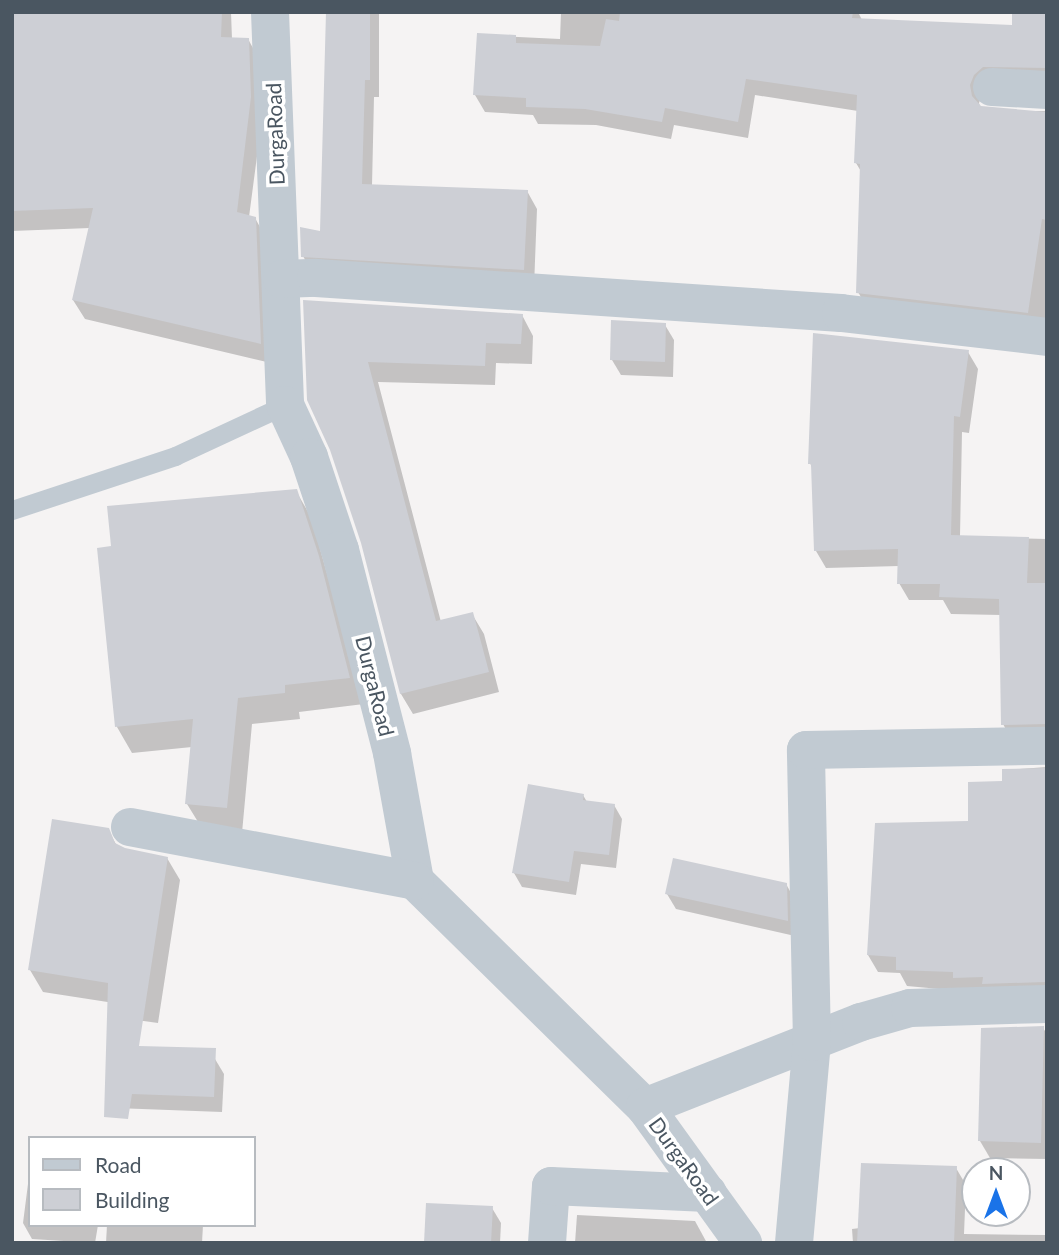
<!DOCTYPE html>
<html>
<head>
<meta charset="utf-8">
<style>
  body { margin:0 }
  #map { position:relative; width:1059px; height:1255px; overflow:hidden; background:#f5f3f3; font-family:Lato,sans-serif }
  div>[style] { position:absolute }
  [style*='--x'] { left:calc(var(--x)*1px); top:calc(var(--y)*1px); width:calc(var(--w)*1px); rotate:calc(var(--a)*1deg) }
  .shadow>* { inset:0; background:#0003 }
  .building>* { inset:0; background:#cdcfd5 }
  .service>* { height:19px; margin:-9.5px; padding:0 9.5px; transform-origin:9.5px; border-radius:9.5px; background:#c1cad2 }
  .minor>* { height:38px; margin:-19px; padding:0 19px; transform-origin:19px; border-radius:19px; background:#c1cad2 }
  span { translate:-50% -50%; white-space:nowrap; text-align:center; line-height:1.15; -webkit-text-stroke:7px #fff; paint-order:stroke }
  .street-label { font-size:21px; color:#4a5661 }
  .frame { position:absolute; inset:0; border:14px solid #4a5661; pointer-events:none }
  .legend { position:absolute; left:28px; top:1136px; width:228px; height:91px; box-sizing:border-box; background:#fff; border:2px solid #b7bbc0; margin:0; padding:9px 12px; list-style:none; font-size:21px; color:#4a5661 }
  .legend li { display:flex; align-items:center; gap:14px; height:35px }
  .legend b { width:35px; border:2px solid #b7bbc0 }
  .north { position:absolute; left:961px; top:1157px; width:70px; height:70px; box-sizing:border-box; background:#fff; border:2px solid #b7bbc0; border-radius:50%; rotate:0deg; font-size:19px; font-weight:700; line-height:28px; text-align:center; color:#4a5661 }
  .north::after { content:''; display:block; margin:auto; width:24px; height:32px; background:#1a73e8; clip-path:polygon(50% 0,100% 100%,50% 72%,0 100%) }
</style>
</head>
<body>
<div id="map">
  <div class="shadow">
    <i style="clip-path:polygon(12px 12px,231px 12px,232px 39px,248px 39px,259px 59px,262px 118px,249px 217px,255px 218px,266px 238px,271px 363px,85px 319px,73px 300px,90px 228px,12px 231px)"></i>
    <i style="clip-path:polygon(328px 12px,379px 12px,379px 97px,374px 97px,372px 186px,527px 191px,537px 209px,534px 287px,313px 274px,303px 256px,322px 234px)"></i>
    <i style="clip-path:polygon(561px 12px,858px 12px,862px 20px,1014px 27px,1047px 12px,1047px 85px,983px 92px,979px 103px,980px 107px,991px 111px,1047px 111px,1047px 330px,868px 309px,858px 292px,862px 173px,856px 163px,858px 111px,755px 95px,748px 138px,674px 125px,671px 139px,596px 125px,538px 124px,533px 115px,485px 112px,475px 95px,479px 35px,560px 39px)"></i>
    <i style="clip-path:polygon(305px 302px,522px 315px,533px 336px,532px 364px,496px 363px,495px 385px,378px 382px,441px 622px,472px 614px,484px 634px,499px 692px,413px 714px,401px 694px)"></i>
    <i style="clip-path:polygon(665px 325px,674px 340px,673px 377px,621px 375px,612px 360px)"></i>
    <i style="clip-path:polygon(968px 352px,978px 369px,969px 433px,962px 432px,960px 537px,1047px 539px,1047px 743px,1013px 742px,1003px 724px,1001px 615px,951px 614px,943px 600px,909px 600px,899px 583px,899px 566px,826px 568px,816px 551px,813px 470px,810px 463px)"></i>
    <i style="clip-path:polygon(296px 491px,311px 517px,364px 704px,299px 712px,300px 719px,252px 724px,242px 833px,203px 830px,187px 804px,192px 747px,132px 753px,117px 727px,112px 548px)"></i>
    <i style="clip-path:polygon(1047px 767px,1047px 999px,907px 986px,900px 973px,878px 972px,868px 955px,1004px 783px,1004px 770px)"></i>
    <i style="clip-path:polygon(583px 795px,587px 802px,614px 805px,622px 819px,616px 868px,581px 864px,576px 895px,522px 887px,514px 873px)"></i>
    <i style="clip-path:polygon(108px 830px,117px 846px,125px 850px,167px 858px,180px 880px,158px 1023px,122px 1018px,114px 1003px,43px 992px,30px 970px)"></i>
    <i style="clip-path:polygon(786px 884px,795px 900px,795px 936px,676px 909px,667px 894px)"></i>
    <i style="clip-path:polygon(1043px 1028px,1047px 1034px,1047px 1159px,990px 1158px,980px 1141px)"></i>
    <i style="clip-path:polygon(215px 1059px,224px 1074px,222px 1112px,115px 1108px,106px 1093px)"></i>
    <i style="clip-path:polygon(956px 1168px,966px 1185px,964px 1234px,1047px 1235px,1047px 1243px,853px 1243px,852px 1229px,860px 1228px)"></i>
    <i style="clip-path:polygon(29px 1176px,30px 1225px,98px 1225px,95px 1243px,32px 1239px,23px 1223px)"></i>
    <i style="clip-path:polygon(492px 1208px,501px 1223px,500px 1243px,426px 1243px)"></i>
    <i style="clip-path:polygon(577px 1215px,695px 1221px,707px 1243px,575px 1243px)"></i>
    <i style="clip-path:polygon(107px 1225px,203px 1225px,202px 1243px,106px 1243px)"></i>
  </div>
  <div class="building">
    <i style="clip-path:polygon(12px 12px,222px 12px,221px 37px,249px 38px,251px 97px,237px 212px,256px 217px,261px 344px,72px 300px,93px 208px,12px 211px)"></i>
    <i style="clip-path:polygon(326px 12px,370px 12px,370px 80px,365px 80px,362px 184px,528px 190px,524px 270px,301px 257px,300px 227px,320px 231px)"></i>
    <i style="clip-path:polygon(620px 12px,853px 12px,852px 18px,1012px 25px,1012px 12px,1047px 12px,1047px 68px,983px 67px,974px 75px,970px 85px,972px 96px,981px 106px,1047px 112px,1047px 220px,1042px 219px,1028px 313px,856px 293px,860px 164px,854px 163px,857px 95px,746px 79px,738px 122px,665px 108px,662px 122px,585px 109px,526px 107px,526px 98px,473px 95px,477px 33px,516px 35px,516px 43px,600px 46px,606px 19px,619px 21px)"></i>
    <i style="clip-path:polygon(303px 300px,523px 314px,521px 344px,486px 343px,485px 366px,368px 362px,436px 621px,473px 612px,489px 672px,400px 694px,361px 543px,330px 450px,307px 400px)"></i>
    <i style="clip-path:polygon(611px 320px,666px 323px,665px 362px,610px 360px)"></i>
    <i style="clip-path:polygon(813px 333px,969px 350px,960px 417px,954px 416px,951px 535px,1029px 537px,1027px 583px,1047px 583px,1047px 724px,1001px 725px,999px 599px,939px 597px,940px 584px,897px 584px,898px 549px,814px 551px,811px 464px,808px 464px)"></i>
    <i style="clip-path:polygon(297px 489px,319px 556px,350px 678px,285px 685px,285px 693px,238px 698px,227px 808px,185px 804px,193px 719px,115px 727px,97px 548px,111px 546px,107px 506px)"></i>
    <i style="clip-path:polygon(1047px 768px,1045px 982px,982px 984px,983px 977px,953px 978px,953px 972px,896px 970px,896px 957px,867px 955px,875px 823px,968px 821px,968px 782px,1002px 781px,1002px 769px)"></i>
    <i style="clip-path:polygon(528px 784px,584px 794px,583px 800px,615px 804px,609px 855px,574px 851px,569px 882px,512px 873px)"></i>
    <i style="clip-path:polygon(52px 819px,109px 828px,115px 843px,125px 848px,168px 857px,139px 1046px,216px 1048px,214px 1097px,132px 1094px,128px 1119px,104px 1117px,108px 983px,28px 970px)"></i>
    <i style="clip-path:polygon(673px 858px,787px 883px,788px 921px,665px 894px)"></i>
    <i style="clip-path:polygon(1044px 1026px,1041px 1143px,978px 1141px,981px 1028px)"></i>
    <i style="clip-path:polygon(861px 1163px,957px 1166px,954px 1243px,857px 1243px)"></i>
    <i style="clip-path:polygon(426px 1203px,493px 1206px,491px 1243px,424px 1243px)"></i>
  </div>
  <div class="service">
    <i style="--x:12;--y:510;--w:172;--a:-18.3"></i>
    <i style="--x:175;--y:456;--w:121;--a:-24.9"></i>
  </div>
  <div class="minor">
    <i style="--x:270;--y:12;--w:393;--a:87.8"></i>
    <i style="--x:285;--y:405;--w:57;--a:65.2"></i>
    <i style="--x:309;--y:457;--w:98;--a:71.6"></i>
    <i style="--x:340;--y:550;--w:210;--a:75.6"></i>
    <i style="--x:392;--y:753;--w:130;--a:79.8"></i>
    <i style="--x:415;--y:881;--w:322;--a:44.5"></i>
    <i style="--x:645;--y:1107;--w:168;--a:54.2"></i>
    <i style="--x:992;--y:87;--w:55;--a:3.1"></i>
    <i style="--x:282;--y:279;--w:34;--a:-2"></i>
    <i style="--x:316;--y:278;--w:526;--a:3.81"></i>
    <i style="--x:841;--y:313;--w:207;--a:6.6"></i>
    <i style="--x:130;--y:827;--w:290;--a:10.7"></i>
    <i style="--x:645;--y:1107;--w:232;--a:-21.5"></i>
    <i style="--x:861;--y:1022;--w:51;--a:-15.9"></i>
    <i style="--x:910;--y:1008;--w:137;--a:-1.7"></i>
    <i style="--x:547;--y:1243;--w:57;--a:-86"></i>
    <i style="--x:551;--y:1186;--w:157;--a:2.6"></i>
    <i style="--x:794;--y:1243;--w:202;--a:-84.9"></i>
    <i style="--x:812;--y:1042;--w:292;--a:-91.2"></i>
    <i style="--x:806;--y:750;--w:241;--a:-1"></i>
  </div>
  <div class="street-label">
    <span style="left:275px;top:134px;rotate:-92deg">DurgaRoad</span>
    <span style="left:375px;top:686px;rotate:76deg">DurgaRoad</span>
    <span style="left:684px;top:1161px;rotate:54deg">DurgaRoad</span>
  </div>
  <div class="frame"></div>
  <ul class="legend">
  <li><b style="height:9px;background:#c1cad2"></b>Road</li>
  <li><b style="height:19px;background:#cdcfd5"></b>Building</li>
  </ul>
  <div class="north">N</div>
</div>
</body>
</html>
